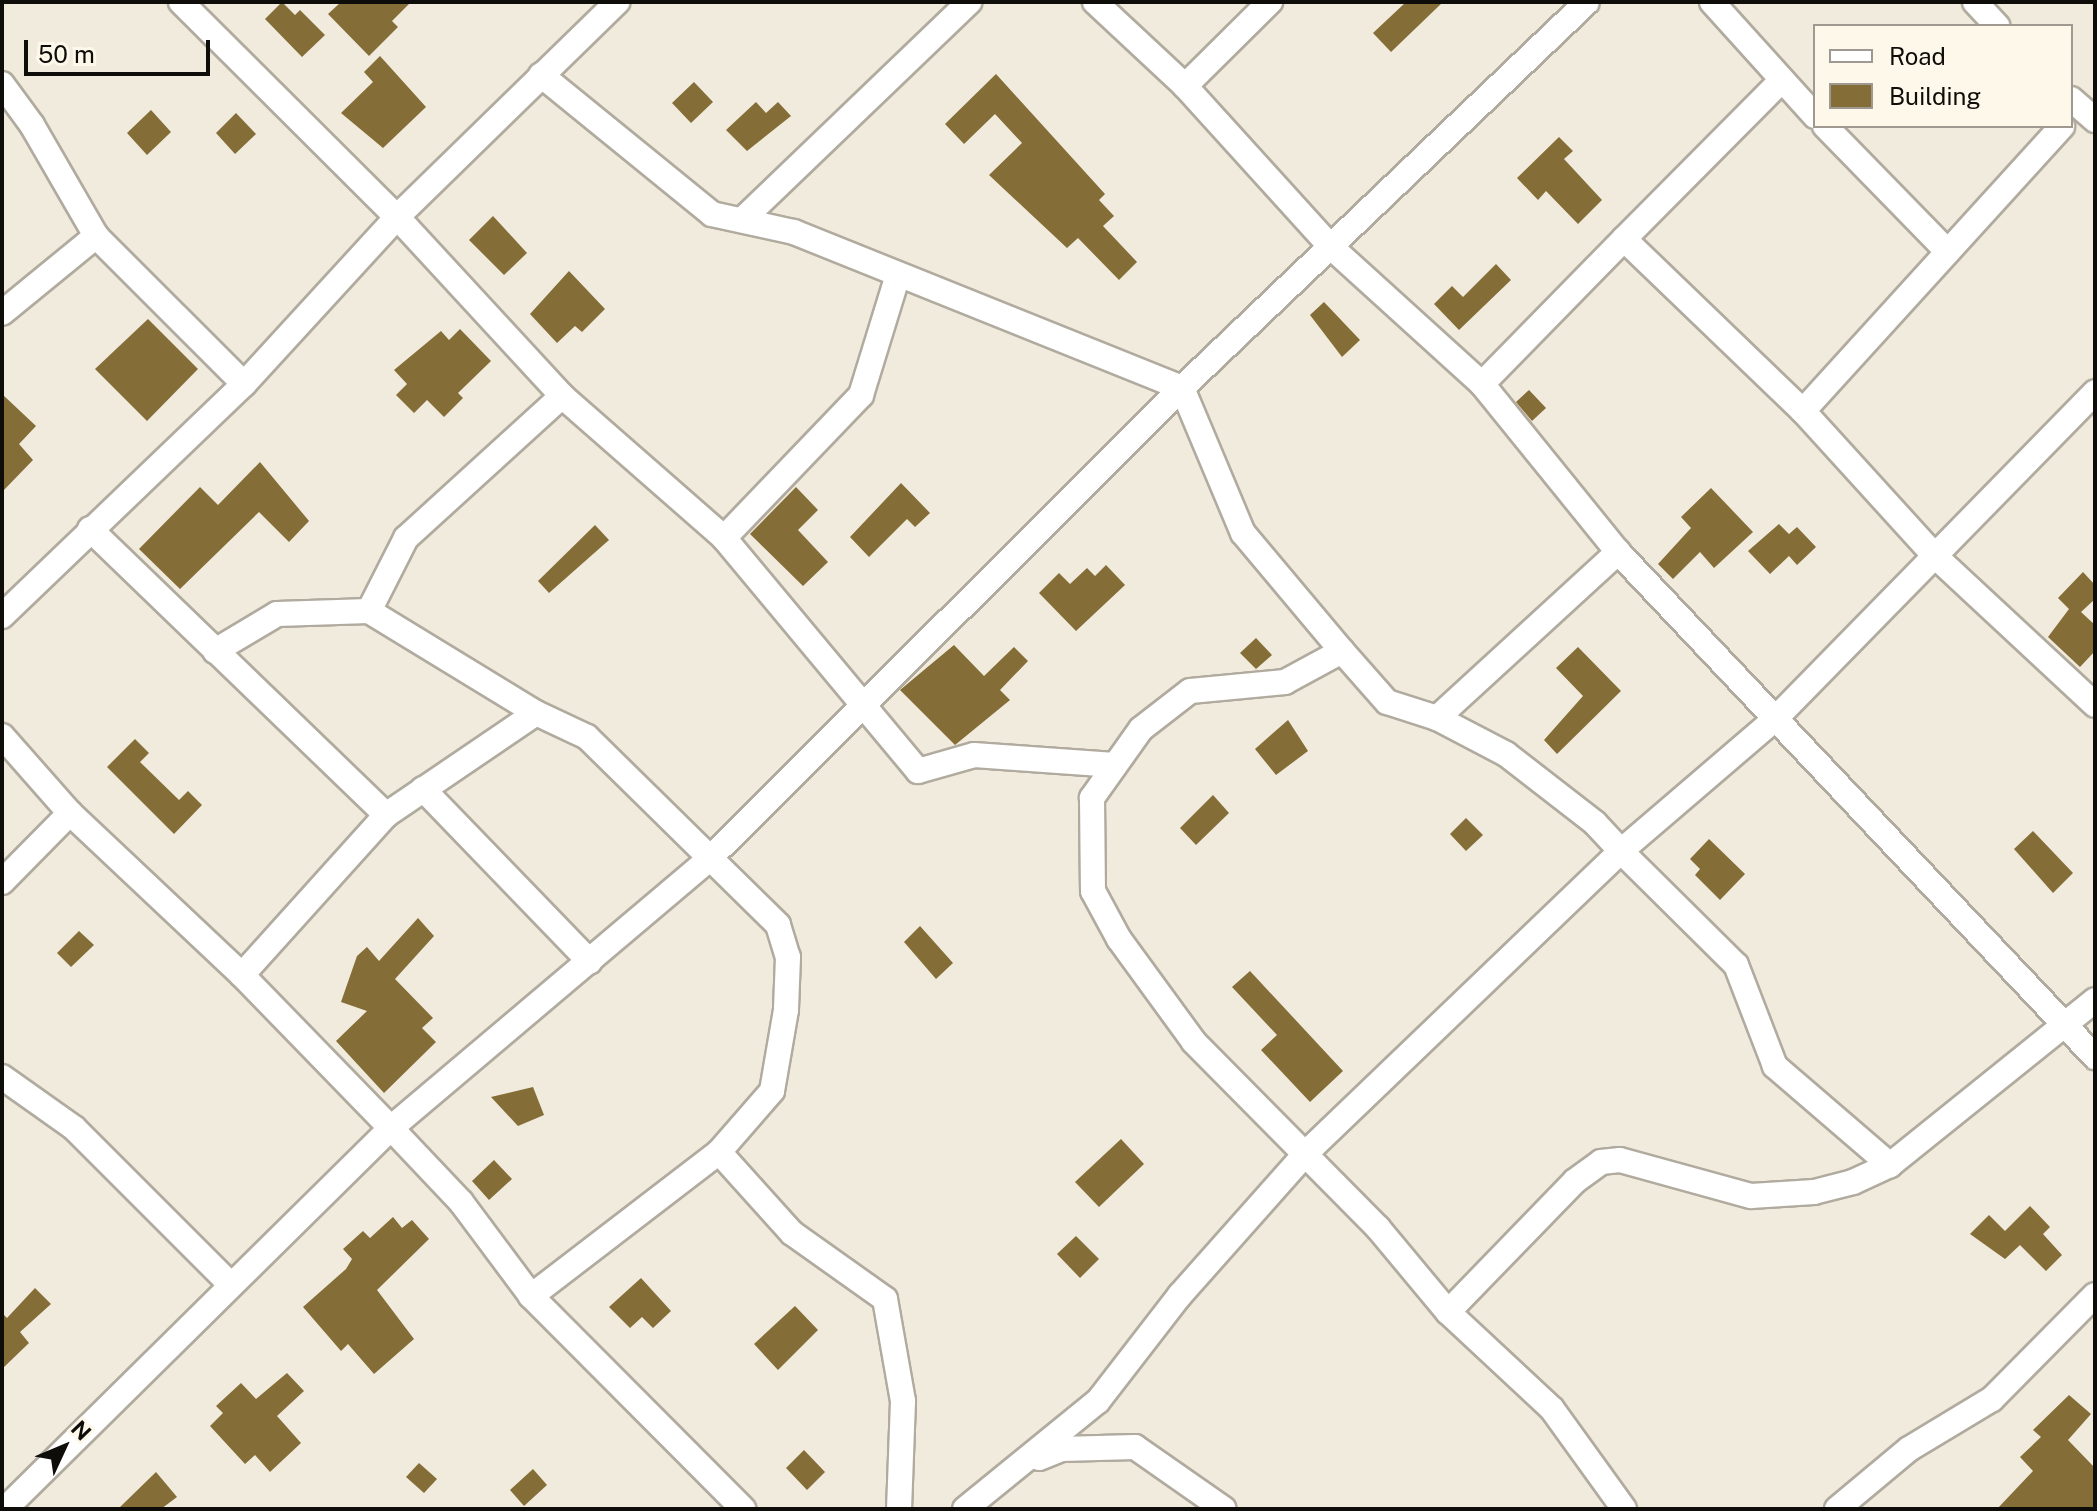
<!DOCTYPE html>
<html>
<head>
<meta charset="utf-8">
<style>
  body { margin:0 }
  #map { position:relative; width:2097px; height:1511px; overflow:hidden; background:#f1ebdd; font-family:"Public Sans",sans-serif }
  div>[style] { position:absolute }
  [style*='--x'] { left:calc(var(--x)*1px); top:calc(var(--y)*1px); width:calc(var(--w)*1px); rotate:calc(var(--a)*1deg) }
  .building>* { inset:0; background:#846d36 }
  .roads { filter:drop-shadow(2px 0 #b1ab9f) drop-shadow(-2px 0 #b1ab9f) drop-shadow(0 2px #b1ab9f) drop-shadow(0 -2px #b1ab9f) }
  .minor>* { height:24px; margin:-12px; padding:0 12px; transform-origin:12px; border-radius:12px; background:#fff }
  span { translate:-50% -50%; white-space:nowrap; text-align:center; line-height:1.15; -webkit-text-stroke:6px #fef8eb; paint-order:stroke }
  .frame { position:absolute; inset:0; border:4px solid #0f0d09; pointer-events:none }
  .legend { position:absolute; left:1813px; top:24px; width:260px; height:104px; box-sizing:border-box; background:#fef8eb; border:2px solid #9e9a91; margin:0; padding:10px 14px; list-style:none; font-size:24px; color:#0f0d09 }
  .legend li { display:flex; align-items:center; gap:16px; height:40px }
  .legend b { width:40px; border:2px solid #9e9a91 }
  .north { position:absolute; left:24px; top:1407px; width:80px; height:80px; -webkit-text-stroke:6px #fef8eb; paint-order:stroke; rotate:46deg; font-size:22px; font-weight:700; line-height:32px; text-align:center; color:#0f0d09 }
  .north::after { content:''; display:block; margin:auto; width:28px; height:36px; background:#0f0d09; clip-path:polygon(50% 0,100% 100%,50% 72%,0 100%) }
  .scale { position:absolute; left:24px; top:40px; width:186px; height:36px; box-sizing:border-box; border:4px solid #0f0d09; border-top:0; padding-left:10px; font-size:24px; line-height:28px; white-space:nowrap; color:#0f0d09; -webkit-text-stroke:6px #fef8eb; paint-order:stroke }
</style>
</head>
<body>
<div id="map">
  <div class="building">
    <i style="clip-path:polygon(282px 2px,295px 15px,300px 10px,325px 35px,302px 57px,265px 19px)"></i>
    <i style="clip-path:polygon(341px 2px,411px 2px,392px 21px,398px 27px,369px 56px,328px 14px)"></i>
    <i style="clip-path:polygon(1406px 2px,1443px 2px,1391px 52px,1373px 33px)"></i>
    <i style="clip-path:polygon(380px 56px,426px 107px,383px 148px,341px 113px,373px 82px,364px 72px)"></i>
    <i style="clip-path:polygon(996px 74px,1105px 194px,1099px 200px,1114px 216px,1103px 226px,1137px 262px,1119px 280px,1078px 238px,1067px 248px,989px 175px,1022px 143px,995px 114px,964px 144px,945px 124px)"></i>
    <i style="clip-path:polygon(694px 82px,713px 102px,691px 123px,672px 103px)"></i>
    <i style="clip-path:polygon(756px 102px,766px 113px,778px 102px,791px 116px,747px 151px,726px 130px)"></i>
    <i style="clip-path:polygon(151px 110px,171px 132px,147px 155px,127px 133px)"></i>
    <i style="clip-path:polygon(236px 113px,256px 134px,235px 154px,216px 133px)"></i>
    <i style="clip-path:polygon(1559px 137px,1573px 151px,1564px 159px,1602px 200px,1578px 224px,1546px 191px,1538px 200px,1517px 178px)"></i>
    <i style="clip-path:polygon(493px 216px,527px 253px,504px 275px,469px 240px)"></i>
    <i style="clip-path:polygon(1496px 264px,1511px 280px,1459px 330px,1434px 304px,1452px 286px,1463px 297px)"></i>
    <i style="clip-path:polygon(569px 271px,605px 309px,582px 332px,575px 326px,557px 343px,530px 314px)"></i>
    <i style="clip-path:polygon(1324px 302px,1360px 340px,1342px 357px,1310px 315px)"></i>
    <i style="clip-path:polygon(148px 319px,198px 369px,147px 421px,95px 369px)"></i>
    <i style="clip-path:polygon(460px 329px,491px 361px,458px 393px,463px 398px,444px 417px,427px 400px,414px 413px,396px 395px,407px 384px,394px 370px,441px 331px,449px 340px)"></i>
    <i style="clip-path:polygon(1529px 390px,1546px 408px,1532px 421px,1516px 402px)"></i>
    <i style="clip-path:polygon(2px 394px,36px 426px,19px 444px,33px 460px,2px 492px)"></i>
    <i style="clip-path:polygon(260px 462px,309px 521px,289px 542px,259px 512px,180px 589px,139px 549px,200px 487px,218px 505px)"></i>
    <i style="clip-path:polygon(901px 483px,930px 513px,915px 527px,907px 519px,869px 557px,850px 537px)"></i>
    <i style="clip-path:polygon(796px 487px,818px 510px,798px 530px,828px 562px,803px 586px,750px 534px)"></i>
    <i style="clip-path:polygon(1711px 488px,1753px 532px,1714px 568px,1700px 552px,1673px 579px,1658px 564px,1691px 528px,1681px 517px)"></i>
    <i style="clip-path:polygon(1779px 524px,1789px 534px,1797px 527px,1816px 547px,1797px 565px,1789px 556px,1770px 574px,1748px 551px)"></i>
    <i style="clip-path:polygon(595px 525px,609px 540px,549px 593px,538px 581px)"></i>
    <i style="clip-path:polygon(1106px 565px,1125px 585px,1076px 631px,1039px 593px,1059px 573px,1070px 584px,1087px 568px,1095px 576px)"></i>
    <i style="clip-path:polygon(2083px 572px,2095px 585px,2095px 599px,2081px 612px,2095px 625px,2095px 651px,2080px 667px,2048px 637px,2069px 609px,2058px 598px)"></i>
    <i style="clip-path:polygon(1256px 638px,1272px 655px,1256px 669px,1240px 653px)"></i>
    <i style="clip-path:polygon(954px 645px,984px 676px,1014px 647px,1028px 661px,1000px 690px,1010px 700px,955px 745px,900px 690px)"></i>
    <i style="clip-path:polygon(1578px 647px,1621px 691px,1557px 754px,1544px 740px,1583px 696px,1556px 668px)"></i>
    <i style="clip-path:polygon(1288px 720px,1308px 751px,1276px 775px,1255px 749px)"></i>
    <i style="clip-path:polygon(135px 739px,149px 753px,140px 762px,179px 800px,188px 791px,202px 805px,174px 834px,107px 767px)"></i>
    <i style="clip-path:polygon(1213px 795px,1229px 813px,1196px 845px,1180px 828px)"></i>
    <i style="clip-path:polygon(1466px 818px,1483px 835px,1466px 851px,1450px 834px)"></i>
    <i style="clip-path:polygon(2033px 831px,2073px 873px,2053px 893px,2014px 849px)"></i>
    <i style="clip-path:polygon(1709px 839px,1745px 874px,1720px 900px,1695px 875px,1700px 869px,1690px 859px)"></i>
    <i style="clip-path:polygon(418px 918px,434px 936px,395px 979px,433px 1018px,422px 1028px,436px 1042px,384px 1093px,336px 1041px,367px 1011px,341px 1002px,357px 956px,367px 947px,379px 961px)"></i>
    <i style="clip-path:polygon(920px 926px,953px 963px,936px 979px,904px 942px)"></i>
    <i style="clip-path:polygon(79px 931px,94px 945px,71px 967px,57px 953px)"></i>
    <i style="clip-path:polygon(1250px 971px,1343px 1071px,1310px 1102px,1261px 1050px,1277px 1035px,1232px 987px)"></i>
    <i style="clip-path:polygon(533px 1087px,544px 1115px,518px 1126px,491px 1097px)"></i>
    <i style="clip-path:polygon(1121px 1139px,1144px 1164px,1099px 1207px,1075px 1182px)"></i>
    <i style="clip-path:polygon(494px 1160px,512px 1179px,489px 1200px,472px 1181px)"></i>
    <i style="clip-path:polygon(2030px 1206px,2050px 1227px,2043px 1234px,2062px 1255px,2046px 1271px,2020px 1245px,2005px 1259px,1970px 1234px,1989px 1215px,2005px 1231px)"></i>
    <i style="clip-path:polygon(393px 1217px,402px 1228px,412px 1220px,429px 1239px,377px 1290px,414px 1339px,374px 1374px,348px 1344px,341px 1351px,303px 1307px,346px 1269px,352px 1259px,343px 1249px,363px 1231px,370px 1238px)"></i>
    <i style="clip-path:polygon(1076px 1236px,1099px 1259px,1080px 1278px,1057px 1254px)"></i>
    <i style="clip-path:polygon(641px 1278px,671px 1311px,653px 1328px,642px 1317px,630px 1328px,609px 1307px)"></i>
    <i style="clip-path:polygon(35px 1288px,51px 1304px,20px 1332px,29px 1343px,2px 1369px,2px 1313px,7px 1318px)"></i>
    <i style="clip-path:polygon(795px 1306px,818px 1330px,778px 1370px,754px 1344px)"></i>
    <i style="clip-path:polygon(287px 1373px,304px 1391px,277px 1416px,301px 1443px,270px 1472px,255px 1455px,245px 1464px,210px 1426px,223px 1413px,216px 1406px,241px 1383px,256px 1399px)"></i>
    <i style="clip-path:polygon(2069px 1395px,2091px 1414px,2068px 1440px,2095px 1468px,2095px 1509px,1997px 1509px,2033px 1471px,2020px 1457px,2041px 1437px,2033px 1430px)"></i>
    <i style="clip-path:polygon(804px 1450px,825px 1472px,807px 1490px,786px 1468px)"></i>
    <i style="clip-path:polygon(419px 1463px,437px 1479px,424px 1493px,406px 1477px)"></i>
    <i style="clip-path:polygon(533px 1469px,547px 1485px,524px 1506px,510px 1490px)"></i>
    <i style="clip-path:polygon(156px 1472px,177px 1497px,161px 1509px,118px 1509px)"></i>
  </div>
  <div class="roads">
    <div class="minor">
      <i style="--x:181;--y:2;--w:305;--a:44.9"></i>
      <i style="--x:397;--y:217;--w:243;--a:47.3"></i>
      <i style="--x:562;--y:396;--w:215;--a:41.2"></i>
      <i style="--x:724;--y:538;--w:303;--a:50.2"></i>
      <i style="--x:918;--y:771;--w:58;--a:-15.9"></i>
      <i style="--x:974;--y:755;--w:141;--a:4.1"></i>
      <i style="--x:1095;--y:2;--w:123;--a:43"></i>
      <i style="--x:1185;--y:86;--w:217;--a:47.8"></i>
      <i style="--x:1331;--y:247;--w:204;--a:42.2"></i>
      <i style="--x:1482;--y:384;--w:216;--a:51"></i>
      <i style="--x:1618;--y:552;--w:695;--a:46.63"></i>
      <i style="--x:1712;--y:2;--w:154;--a:47.9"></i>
      <i style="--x:1975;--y:2;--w:33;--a:47"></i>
      <i style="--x:541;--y:75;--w:220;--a:39.1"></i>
      <i style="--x:712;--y:214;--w:84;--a:12.4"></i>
      <i style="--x:794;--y:232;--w:418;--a:21.9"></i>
      <i style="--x:1182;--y:388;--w:157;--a:67.2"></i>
      <i style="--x:1243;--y:533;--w:154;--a:50"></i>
      <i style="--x:1342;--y:651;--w:65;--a:151.5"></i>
      <i style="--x:1285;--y:682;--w:95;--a:174.6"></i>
      <i style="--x:1190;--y:691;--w:62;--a:142.2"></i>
      <i style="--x:1141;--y:729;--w:85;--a:125.4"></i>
      <i style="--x:1092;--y:798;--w:93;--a:89.4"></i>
      <i style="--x:1093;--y:891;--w:55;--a:61.6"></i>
      <i style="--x:1119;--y:939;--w:127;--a:53.9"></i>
      <i style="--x:1194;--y:1042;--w:262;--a:45.3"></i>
      <i style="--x:1378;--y:1228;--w:109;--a:50.2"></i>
      <i style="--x:1448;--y:1312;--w:142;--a:43"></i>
      <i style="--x:1552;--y:1409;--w:123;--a:54.2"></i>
      <i style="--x:2;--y:84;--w:51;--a:53.8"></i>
      <i style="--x:32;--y:125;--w:128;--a:60"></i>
      <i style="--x:96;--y:236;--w:209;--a:45"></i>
      <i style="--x:1185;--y:86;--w:120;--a:-44.7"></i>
      <i style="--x:2071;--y:99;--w:32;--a:41"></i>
      <i style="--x:1825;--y:126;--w:175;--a:45.7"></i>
      <i style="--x:742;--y:220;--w:315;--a:-43.8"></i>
      <i style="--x:1624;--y:239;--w:223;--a:-45.2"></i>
      <i style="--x:2;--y:313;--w:122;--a:-39.3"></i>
      <i style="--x:1482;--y:384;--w:203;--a:-45.6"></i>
      <i style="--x:1624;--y:239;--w:248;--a:43.9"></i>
      <i style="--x:1803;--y:411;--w:197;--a:47.7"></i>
      <i style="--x:1936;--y:557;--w:217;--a:42.9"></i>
      <i style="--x:1803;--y:411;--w:385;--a:-47.7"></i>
      <i style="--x:90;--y:529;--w:412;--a:44"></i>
      <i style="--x:724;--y:538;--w:198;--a:-46.2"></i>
      <i style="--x:861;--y:395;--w:126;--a:-72.9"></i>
      <i style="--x:369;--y:611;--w:82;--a:-63.1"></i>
      <i style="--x:406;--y:538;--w:211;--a:-42.3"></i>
      <i style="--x:2;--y:616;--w:335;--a:-43.8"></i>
      <i style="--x:244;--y:384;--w:226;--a:-47.5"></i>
      <i style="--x:397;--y:217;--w:308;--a:-44.3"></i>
      <i style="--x:215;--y:651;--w:72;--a:-30.8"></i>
      <i style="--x:277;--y:614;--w:92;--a:-1.9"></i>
      <i style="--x:369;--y:611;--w:196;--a:31.4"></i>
      <i style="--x:536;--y:713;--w:56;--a:25.2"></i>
      <i style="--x:587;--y:737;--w:268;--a:44.5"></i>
      <i style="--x:778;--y:925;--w:34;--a:73"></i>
      <i style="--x:788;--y:957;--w:53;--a:92.2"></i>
      <i style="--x:786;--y:1010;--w:82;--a:99.8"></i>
      <i style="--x:772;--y:1091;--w:81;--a:131"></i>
      <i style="--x:719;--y:1152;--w:237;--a:142.5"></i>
      <i style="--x:1437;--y:718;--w:246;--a:-42.5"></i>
      <i style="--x:2;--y:736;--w:103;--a:48.6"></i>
      <i style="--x:70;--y:813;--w:236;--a:43.3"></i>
      <i style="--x:242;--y:975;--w:214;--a:45.8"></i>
      <i style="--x:391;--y:1128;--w:102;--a:46.6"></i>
      <i style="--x:461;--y:1202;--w:117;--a:53.3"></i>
      <i style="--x:531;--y:1296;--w:301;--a:45.1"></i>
      <i style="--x:423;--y:789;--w:240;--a:46"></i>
      <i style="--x:2;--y:882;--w:97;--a:-45.4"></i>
      <i style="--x:242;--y:975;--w:215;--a:-48"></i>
      <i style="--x:386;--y:815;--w:181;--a:-34.2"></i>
      <i style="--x:2;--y:1077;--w:88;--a:35.3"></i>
      <i style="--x:74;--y:1128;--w:221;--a:45"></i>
      <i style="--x:719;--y:1152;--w:109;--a:48"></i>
      <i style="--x:792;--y:1233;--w:114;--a:35.4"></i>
      <i style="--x:885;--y:1299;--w:104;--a:80"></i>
      <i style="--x:903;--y:1401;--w:108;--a:92.1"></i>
      <i style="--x:1890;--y:1165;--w:152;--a:-139.3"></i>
      <i style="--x:1775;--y:1066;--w:108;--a:-111.1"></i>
      <i style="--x:1736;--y:965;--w:162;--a:-135.3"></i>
      <i style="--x:1621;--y:851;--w:204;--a:-40.6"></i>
      <i style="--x:1776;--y:718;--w:456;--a:-45.6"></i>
      <i style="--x:1448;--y:1312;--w:182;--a:-45.9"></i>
      <i style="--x:1575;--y:1181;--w:32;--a:-36"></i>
      <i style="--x:1601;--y:1162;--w:19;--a:-6"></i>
      <i style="--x:1620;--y:1160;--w:136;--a:15.4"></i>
      <i style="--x:1751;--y:1196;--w:63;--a:-3.6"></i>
      <i style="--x:1814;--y:1192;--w:40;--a:-14.4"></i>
      <i style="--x:1853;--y:1182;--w:41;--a:-24.7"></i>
      <i style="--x:1890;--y:1165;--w:263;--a:-38.8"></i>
      <i style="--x:1039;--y:1458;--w:24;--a:-22"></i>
      <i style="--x:1061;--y:1449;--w:74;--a:-1.5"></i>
      <i style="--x:1135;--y:1447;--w:108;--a:34.9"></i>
      <i style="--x:5;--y:1509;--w:542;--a:-44.63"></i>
      <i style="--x:391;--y:1128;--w:415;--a:-40.2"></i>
      <i style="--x:708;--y:860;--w:669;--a:-44.88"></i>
      <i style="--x:1182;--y:388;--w:559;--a:-43.62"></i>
      <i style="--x:965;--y:1509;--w:171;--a:-39.1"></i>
      <i style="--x:1098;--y:1401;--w:134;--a:-52.3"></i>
      <i style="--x:1180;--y:1295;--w:188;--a:-48.4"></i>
      <i style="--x:1305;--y:1154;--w:438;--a:-43.8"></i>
      <i style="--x:1621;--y:851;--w:38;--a:-133"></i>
      <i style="--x:1595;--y:823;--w:113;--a:-142.2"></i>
      <i style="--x:1506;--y:754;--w:78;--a:-152.4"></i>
      <i style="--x:1437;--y:718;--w:52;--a:-162.3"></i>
      <i style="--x:1387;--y:702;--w:68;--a:-131.4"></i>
      <i style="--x:1837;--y:1509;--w:94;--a:-39.8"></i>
      <i style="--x:1909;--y:1449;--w:97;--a:-31.1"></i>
      <i style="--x:1992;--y:1399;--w:146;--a:-45.3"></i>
    </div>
  </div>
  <div class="frame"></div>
  <ul class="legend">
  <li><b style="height:10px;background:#fff"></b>Road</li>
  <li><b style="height:22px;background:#846d36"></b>Building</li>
  </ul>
  <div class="north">N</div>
  <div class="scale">50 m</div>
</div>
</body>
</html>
